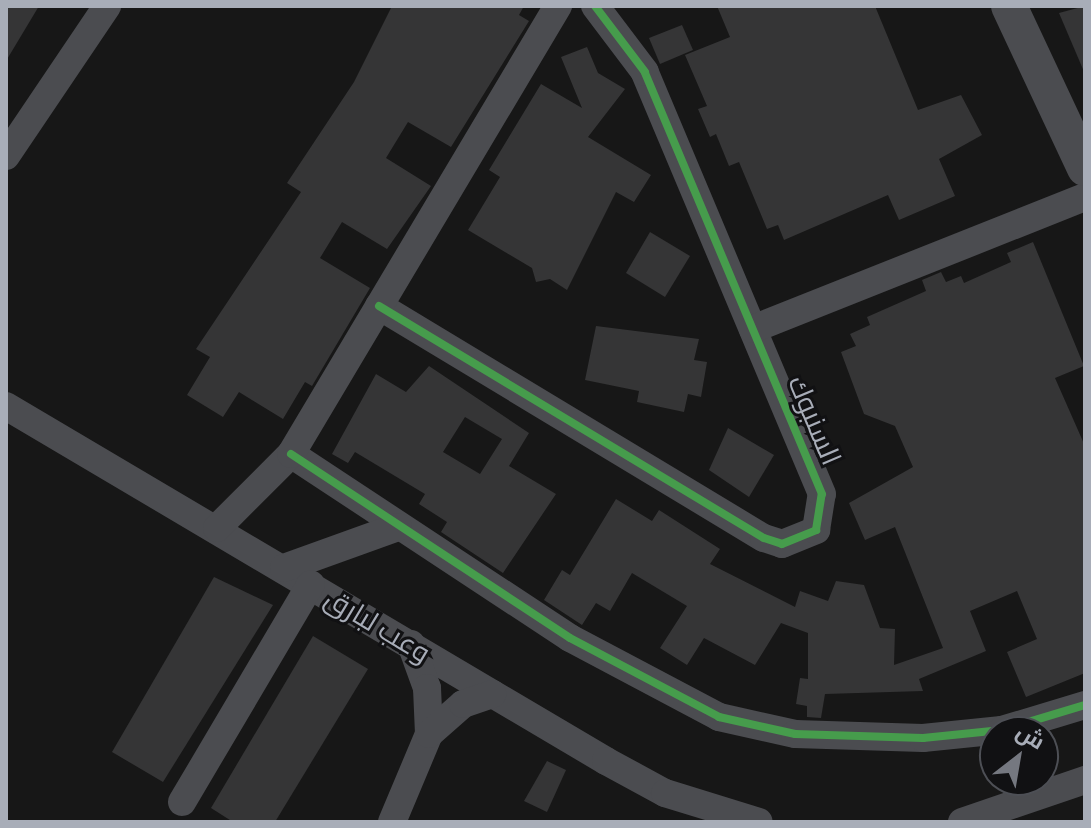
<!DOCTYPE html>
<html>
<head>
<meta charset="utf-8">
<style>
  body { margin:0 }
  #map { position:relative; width:1091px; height:828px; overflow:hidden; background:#171717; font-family:Cabin,Cairo,sans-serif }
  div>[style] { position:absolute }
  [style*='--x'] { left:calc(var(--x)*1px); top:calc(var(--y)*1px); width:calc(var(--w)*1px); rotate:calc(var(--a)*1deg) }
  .building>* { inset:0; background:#353536 }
  .minor>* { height:28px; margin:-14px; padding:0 14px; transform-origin:14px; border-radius:14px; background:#4b4c50 }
  .tertiary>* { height:36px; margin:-18px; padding:0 18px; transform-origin:18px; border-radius:18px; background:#4b4c50 }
  .cycleway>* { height:8px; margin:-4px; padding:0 4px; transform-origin:4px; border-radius:4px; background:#469c4c }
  span { translate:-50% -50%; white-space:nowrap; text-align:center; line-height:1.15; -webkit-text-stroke:6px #111113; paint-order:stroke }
  .street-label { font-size:28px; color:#a8adb8 }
  .frame { position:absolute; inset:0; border:8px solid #a8adb8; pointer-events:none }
  .north { position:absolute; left:979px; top:716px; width:80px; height:80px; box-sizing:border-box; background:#111113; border:2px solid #4d4f55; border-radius:50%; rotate:31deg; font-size:22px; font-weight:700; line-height:32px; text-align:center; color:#a8adb8 }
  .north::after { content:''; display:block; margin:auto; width:28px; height:36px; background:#757880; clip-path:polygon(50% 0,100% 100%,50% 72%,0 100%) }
</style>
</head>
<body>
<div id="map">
  <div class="building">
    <i style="clip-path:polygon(6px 6px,39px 6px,6px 61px)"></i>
    <i style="clip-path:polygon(392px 6px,524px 6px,519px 15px,529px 21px,451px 147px,408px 122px,386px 158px,431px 186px,387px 249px,342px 222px,320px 258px,370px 288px,312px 386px,305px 382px,283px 419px,239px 392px,223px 417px,187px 395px,210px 357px,196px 349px,301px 192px,287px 183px,354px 82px)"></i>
    <i style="clip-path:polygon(717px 6px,875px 6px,918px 110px,961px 95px,982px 135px,939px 159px,955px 196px,899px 220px,888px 195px,784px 240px,778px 225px,767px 229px,739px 162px,729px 166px,716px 134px,710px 137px,698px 109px,707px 106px,685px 55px,730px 37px)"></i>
    <i style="clip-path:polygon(1085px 6px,1085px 74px,1059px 13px)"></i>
    <i style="clip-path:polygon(682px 25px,693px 50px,660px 64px,649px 38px)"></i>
    <i style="clip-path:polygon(587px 47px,598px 73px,625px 89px,588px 137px,651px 175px,634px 202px,616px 192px,567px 290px,550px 279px,536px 282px,532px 268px,468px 230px,500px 177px,489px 170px,541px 84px,582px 108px,561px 57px)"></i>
    <i style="clip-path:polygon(650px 232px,690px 256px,665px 297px,626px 273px)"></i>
    <i style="clip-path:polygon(1033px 242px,1084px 366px,1055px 378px,1085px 446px,1085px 673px,1026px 697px,1007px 652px,1037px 639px,1017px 591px,970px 611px,986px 651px,919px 679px,923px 691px,825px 694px,821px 718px,807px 717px,807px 706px,796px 704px,800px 678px,808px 679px,808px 633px,781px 623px,755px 665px,704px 638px,687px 665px,660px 648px,687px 606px,632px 573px,610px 611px,596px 603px,582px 625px,544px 600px,562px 570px,570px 575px,616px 499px,652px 521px,659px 510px,720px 549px,710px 564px,795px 607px,800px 591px,828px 601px,836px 581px,864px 585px,880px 628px,895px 629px,894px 665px,943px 648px,895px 527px,865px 540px,849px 503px,913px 467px,895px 426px,864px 414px,841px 352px,856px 346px,850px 334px,870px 325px,867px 317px,926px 291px,922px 280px,941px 272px,946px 282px,961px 276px,964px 283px,1011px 262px,1007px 253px)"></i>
    <i style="clip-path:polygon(596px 326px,699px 339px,694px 360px,707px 362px,701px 397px,688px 394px,684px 412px,637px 402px,639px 391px,585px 380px)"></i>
    <i style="clip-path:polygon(evenodd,429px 366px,529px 433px,509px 466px,556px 494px,503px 573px,441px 532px,447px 522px,419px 504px,425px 494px,355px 452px,348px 463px,332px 454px,376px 374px,406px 392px,429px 366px,465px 417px,502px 439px,480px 474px,443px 452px,465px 417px)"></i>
    <i style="clip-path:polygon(728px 428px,774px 455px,749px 497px,709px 470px)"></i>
    <i style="clip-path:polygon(214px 577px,273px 605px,163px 782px,112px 752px)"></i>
    <i style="clip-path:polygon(313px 636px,368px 669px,275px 822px,233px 822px,211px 808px)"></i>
    <i style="clip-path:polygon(547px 761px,566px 770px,547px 812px,524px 801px)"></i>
  </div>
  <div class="minor">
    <i style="--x:6;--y:156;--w:181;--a:-56"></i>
    <i style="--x:379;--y:306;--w:449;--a:31.1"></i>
    <i style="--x:764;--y:538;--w:19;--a:18"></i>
    <i style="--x:782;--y:544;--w:37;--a:-22"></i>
    <i style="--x:816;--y:530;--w:36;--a:-81"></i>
    <i style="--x:822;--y:494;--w:458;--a:-112.8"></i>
    <i style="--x:645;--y:72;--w:83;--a:-127.1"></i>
    <i style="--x:753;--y:329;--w:357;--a:-21.7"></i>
    <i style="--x:6;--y:406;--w:697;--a:30.61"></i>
    <i style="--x:606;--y:761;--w:67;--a:28.5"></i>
    <i style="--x:665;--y:793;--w:98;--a:17.1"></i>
    <i style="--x:291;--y:454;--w:334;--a:33.4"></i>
    <i style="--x:570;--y:638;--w:169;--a:27.9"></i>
    <i style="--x:719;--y:717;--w:78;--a:12.6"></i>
    <i style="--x:795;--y:734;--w:128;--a:1.8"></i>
    <i style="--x:923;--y:738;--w:79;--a:-5.8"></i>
    <i style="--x:1002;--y:730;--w:87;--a:-16.8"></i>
    <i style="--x:217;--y:528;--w:105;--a:-45"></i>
    <i style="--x:291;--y:454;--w:522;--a:-59.21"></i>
    <i style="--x:284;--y:568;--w:121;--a:-19.8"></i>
    <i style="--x:411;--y:644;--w:47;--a:70"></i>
    <i style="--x:427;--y:688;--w:46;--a:87.5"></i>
    <i style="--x:182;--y:802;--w:253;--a:-59.4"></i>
    <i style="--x:392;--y:822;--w:95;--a:-67.2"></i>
    <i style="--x:429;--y:734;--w:45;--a:-41.4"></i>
    <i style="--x:463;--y:704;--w:31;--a:-19"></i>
    <i style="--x:962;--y:822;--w:130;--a:-18.9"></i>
  </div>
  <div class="tertiary">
    <i style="--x:1009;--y:6;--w:179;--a:64.9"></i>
  </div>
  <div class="cycleway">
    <i style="--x:379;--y:306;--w:449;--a:31.1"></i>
    <i style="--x:764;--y:538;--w:19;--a:18"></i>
    <i style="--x:782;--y:544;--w:37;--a:-22"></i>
    <i style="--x:816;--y:530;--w:36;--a:-81"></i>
    <i style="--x:822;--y:494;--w:458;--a:-112.8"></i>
    <i style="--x:645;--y:72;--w:83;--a:-127.1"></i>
    <i style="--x:291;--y:454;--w:334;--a:33.4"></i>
    <i style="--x:570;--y:638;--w:169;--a:27.9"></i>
    <i style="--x:719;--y:717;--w:78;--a:12.6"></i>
    <i style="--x:795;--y:734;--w:128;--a:1.8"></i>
    <i style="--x:923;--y:738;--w:79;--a:-5.8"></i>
    <i style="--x:1002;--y:730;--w:87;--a:-16.8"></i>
  </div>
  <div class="street-label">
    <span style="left:815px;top:420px;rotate:67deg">السنبوك</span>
    <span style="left:378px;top:625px;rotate:31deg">وعب لبارق</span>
  </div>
  <div class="frame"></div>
  <div class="north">ش</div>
</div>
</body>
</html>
